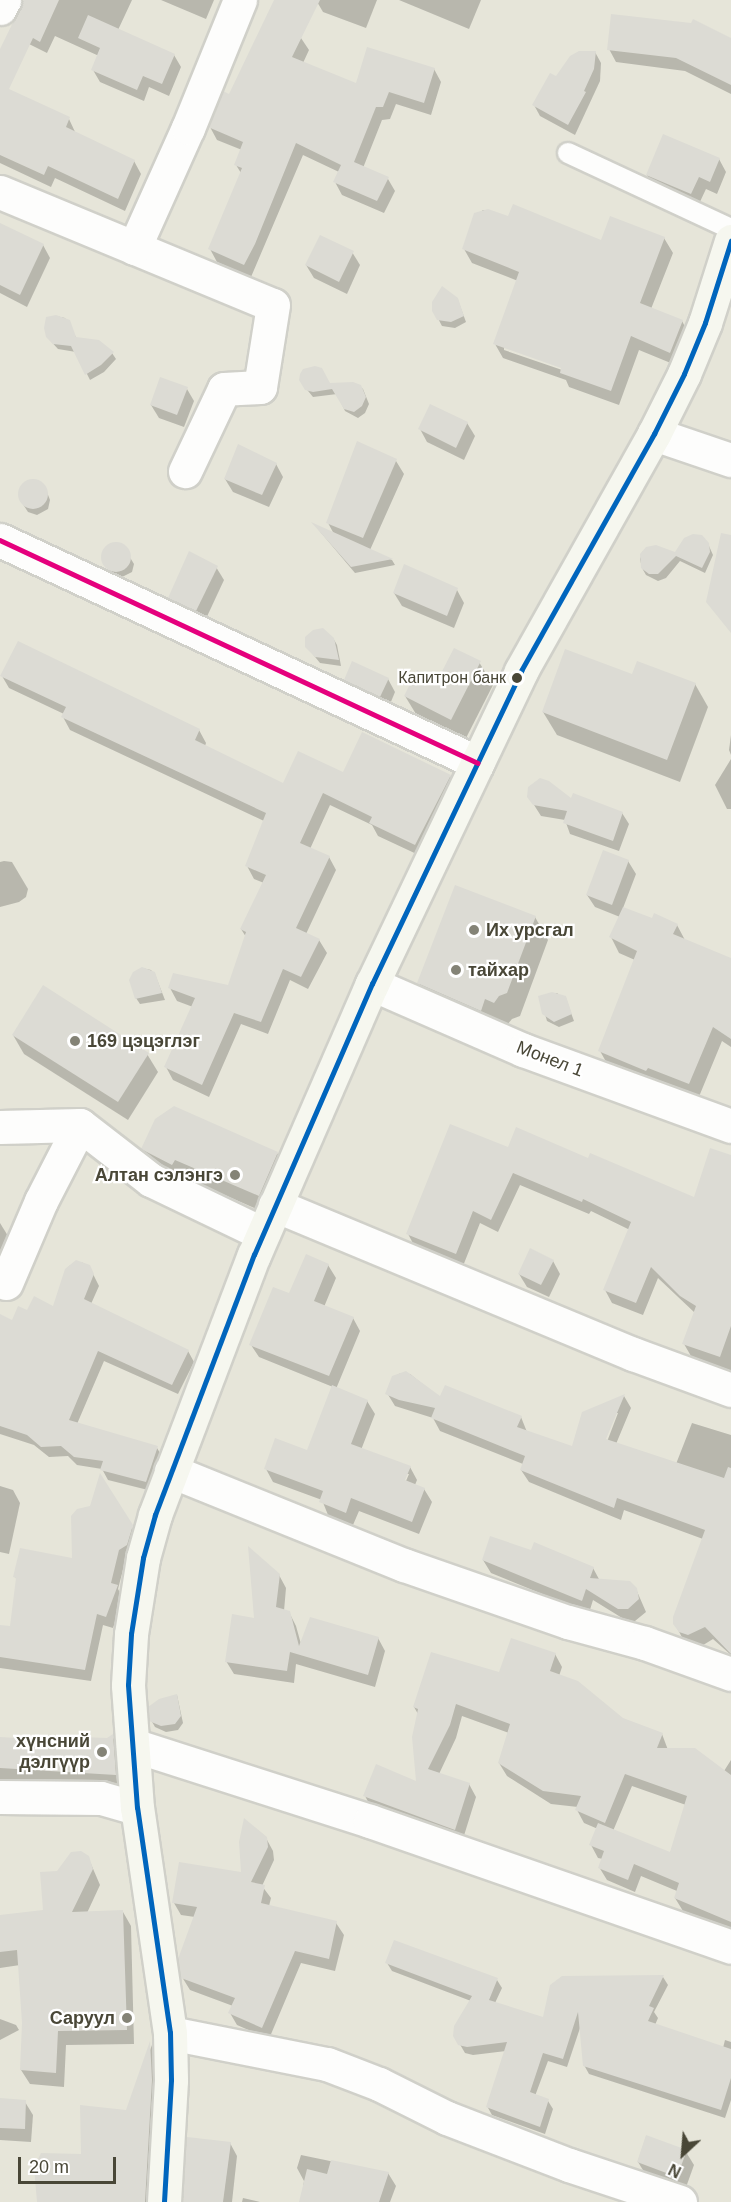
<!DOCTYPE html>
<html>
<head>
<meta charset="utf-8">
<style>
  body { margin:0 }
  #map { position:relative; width:731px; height:2202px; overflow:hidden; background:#f2f2ec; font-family:Arial,sans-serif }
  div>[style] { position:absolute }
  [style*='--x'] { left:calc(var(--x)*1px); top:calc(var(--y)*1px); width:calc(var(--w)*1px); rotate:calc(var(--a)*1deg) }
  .residential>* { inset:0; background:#e6e5d9 }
  .shadow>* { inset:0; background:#0003 }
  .building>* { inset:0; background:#dcdbd4 }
  .round { border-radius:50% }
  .roads { filter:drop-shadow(2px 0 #d0d0c9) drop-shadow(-2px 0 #d0d0c9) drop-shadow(0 2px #d0d0c9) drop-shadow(0 -2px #d0d0c9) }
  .lane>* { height:20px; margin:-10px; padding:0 10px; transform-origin:10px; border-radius:10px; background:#fdfdfc }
  .street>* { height:33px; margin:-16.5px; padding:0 16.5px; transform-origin:16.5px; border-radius:16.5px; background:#fdfdfc }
  .secondary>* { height:33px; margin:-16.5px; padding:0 16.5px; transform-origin:16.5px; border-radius:16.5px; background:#f6f7ef }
  .bus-1>* { height:4.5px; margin:-2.25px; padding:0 2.25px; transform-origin:2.25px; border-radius:2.25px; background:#0065bd }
  .bus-2>* { height:4.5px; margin:-2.25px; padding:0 2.25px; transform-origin:2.25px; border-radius:2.25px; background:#e5007d }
  .dots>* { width:16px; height:16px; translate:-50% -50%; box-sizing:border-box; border:3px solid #fff; border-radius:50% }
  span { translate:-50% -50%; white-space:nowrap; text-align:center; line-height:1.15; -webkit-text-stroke:4.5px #fff; paint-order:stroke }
  .bus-label { font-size:16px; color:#494737 }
  .right { translate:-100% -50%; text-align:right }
  .poi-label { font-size:18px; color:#494737; font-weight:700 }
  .left { translate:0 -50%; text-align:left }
  .street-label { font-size:18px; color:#494737 }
  .north { position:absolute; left:653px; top:2124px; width:60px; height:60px; -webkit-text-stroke:4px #fff; paint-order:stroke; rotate:206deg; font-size:16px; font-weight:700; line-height:24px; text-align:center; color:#494737 }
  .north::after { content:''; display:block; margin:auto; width:21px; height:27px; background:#494737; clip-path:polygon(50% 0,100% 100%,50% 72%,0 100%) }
  .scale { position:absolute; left:18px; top:2157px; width:98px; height:27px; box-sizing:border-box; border:3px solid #494737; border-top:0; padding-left:8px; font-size:18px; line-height:21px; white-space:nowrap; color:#494737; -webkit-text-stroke:4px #fff; paint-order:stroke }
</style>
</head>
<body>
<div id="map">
  <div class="residential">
    <i style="clip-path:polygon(0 0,731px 0,731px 2202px,0 2202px)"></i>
  </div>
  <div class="shadow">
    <i style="clip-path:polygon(31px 0,132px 0,118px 30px,174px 55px,181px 67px,169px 96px,149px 87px,144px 101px,100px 82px,93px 70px,99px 56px,55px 36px,47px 53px,25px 42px)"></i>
    <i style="clip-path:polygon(161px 0,214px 0,206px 19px)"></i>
    <i style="clip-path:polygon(316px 0,377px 0,366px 28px,323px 12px)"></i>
    <i style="clip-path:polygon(399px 0,481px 0,469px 29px)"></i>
    <i style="clip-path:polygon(301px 38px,309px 50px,303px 63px,357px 85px,434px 69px,441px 82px,431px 115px,396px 104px,390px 119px,382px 120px,363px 168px,388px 179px,395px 191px,384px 213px,342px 195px,335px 182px,339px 172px,303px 155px,251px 277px,217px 262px,210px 249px,241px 173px,236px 165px,242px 150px,217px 140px,210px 127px,229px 96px)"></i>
    <i style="clip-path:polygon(731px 39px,731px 94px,685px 71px,616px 62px,609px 49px)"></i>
    <i style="clip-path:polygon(595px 52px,601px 63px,600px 81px,575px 135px,540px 116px,534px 105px)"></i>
    <i style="clip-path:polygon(0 87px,69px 119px,76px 134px,134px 161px,141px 174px,125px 211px,55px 178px,51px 187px,0 163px)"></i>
    <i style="clip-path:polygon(719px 159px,726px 172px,717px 194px,706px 189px,698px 206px,655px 188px,647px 175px)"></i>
    <i style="clip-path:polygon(evenodd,483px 210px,602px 242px,664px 238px,673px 253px,651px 309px,682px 321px,690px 336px,678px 366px,639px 350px,619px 405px,569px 387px,566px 380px,503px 358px,495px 344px,518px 281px,472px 263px,464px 249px,473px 218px,483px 210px,504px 346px,569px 369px,568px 372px,504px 350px,504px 346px)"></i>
    <i style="clip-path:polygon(0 225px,43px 245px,50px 258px,27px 307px,0 293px)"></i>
    <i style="clip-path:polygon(352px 252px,360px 265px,347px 294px,314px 278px,306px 265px)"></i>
    <i style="clip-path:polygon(460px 306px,466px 322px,455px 328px,442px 326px,434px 311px)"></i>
    <i style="clip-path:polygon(56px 316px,65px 318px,77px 339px,112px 353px,116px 359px,104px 372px,90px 380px,76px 352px,58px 349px,47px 337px)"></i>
    <i style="clip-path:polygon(357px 384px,363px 389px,369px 404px,365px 413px,358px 418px,345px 411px,337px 394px,313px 397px,304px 386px)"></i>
    <i style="clip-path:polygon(187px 389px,194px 401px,184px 427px,159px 418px,151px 405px)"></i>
    <i style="clip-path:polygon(467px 423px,475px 436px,464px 460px,427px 442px,420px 429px)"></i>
    <i style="clip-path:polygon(357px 443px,396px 461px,404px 474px,370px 550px,392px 560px,395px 565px,355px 573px,317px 528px,334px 534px,328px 523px)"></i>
    <i style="clip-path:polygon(276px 464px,283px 477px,269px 507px,233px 492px,225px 479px)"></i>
    <i style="clip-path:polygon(37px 481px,45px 487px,50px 500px,48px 509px,37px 515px,28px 512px,19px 498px,20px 489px,26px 482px)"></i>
    <i style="clip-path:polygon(110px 545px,123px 546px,134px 564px,132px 572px,120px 578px,113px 575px,103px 561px,104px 552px)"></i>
    <i style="clip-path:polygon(709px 546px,713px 555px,705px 573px,680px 561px,666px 578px,658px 581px,646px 575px,642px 568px,640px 559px,643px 551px,675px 554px)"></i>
    <i style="clip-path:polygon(216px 567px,224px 580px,204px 623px,178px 611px,170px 598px)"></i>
    <i style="clip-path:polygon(457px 590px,464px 603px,454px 628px,402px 606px,394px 593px)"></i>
    <i style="clip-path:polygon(333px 638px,337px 645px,341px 666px,320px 663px,307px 647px)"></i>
    <i style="clip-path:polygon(479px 662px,493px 685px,464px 742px,419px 719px,405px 696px)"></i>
    <i style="clip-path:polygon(2px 676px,199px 730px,206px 743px,205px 746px,283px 785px,344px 774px,450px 776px,457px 789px,423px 857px,378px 836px,372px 825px,330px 805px,310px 849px,329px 857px,336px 870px,306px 934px,319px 940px,327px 953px,308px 989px,290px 980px,268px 1034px,241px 1024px,209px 1097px,173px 1080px,166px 1067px,193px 1007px,177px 1001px,170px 988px,229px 987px,246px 937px,241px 929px,264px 883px,254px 879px,247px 866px,264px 821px,70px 730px,63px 717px,64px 714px,9px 688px)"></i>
    <i style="clip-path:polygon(633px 676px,695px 684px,708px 707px,680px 782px,557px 735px,543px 712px)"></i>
    <i style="clip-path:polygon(388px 679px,395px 692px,388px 709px,353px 693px,345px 680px)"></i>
    <i style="clip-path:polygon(731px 735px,731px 755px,729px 750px)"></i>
    <i style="clip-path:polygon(731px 759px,731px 809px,727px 809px,715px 785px)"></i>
    <i style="clip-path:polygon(529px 797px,572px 801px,622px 813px,629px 824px,619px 851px,570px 834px,565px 820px,541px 816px)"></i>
    <i style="clip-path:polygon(4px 861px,12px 862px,28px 889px,26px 897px,19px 902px,0 907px,0 862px)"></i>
    <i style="clip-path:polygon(628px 861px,636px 874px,623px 908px,653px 920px,677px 925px,686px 942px,731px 960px,731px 1047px,722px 1041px,698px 1099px,609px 1067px,600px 1051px,635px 960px,619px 953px,611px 937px,620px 917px,595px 907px,587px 895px)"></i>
    <i style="clip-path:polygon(535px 917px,548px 940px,520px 1016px,512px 1019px,507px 1025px,432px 1006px,419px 983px)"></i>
    <i style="clip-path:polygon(142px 968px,151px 970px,156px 977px,165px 1000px,140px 1004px,136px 998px)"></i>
    <i style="clip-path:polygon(557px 993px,567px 1002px,574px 1021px,559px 1027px,547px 1021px,540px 997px)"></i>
    <i style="clip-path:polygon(13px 1035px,147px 1054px,158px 1072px,128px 1120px,24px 1054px)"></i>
    <i style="clip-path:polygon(143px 1149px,277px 1153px,288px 1173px,270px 1215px,186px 1178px,183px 1183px,154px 1168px)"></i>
    <i style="clip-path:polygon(509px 1149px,588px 1160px,695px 1199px,731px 1156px,731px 1372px,691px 1356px,684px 1344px,695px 1313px,658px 1278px,643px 1315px,612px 1303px,605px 1290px,630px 1230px,591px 1211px,589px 1214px,520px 1185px,498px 1232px,480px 1223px,463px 1266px,415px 1247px,408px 1234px)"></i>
    <i style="clip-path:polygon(0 1223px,8px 1236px,0 1251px)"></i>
    <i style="clip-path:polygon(553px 1261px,560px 1274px,549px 1297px,527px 1287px,519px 1274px)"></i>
    <i style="clip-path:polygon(81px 1262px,89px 1266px,99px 1286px,91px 1304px,188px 1351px,194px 1362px,178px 1394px,104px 1361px,77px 1424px,157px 1448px,163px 1458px,152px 1491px,108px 1480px,102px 1469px,77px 1465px,68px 1456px,49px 1457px,34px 1445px,0 1434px,0 1316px,13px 1322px,28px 1312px,54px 1308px,69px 1266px)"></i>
    <i style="clip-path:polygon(evenodd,328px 1265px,336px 1278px,324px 1307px,353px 1318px,360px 1331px,336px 1389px,367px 1401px,375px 1414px,361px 1450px,410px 1467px,417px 1480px,415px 1485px,424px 1489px,432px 1502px,419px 1534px,359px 1511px,353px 1525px,328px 1515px,322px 1500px,273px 1482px,266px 1469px,308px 1452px,333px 1387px,259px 1357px,251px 1345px,290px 1295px,328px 1265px,406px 1474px,409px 1474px,403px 1488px,406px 1474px)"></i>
    <i style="clip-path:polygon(evenodd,401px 1373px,410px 1374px,441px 1399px,521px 1417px,527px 1432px,573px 1448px,583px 1413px,624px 1396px,631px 1408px,616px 1444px,676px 1464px,692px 1423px,731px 1435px,731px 1655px,713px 1639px,700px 1647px,684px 1641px,677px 1628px,703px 1539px,624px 1510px,621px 1520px,529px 1482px,521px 1470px,523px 1464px,440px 1431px,433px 1418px,395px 1406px,387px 1393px,393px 1377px,401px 1373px,615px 1413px,618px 1413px,605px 1447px,602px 1446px,615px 1413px)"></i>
    <i style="clip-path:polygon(0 1486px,13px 1490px,20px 1503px,9px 1554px,0 1552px)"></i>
    <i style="clip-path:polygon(131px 1526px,139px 1538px,133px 1557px,125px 1562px,118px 1589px,123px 1598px,113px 1628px,103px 1625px,91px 1681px,0 1668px,0 1627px,11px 1628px,17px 1581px,15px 1576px,74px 1560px)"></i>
    <i style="clip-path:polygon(483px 1560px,593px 1568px,600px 1581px,636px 1589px,646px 1612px,635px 1621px,627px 1621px,593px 1600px,589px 1613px,491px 1573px)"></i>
    <i style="clip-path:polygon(279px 1575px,286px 1588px,284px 1611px,289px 1612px,296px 1626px,301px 1644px,378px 1638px,385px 1651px,375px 1687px,296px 1664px,294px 1683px,234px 1674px,226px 1661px,256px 1619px)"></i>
    <i style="clip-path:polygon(evenodd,555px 1654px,562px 1667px,559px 1676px,623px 1720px,662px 1734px,668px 1750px,724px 1771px,731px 1760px,731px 1931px,683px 1911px,675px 1898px,677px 1891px,641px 1876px,635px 1892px,607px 1880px,599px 1867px,603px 1859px,598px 1858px,591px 1845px,598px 1829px,584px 1823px,577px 1810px,578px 1807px,551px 1804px,507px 1776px,499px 1763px,509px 1733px,462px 1716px,456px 1738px,439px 1774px,469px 1784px,476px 1797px,462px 1842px,372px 1809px,365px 1796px,417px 1783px,418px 1714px,414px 1707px,555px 1654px,632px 1786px,686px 1805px,670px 1854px,613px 1831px,632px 1786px)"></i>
    <i style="clip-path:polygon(177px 1695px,183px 1723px,178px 1730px,166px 1732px,155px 1727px,151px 1720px)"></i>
    <i style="clip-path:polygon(112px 1736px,121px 1751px,124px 1790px,0 1783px,0 1738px,108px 1740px)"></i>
    <i style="clip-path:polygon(266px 1838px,273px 1851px,274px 1860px,262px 1886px,271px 1898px,269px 1906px,336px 1923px,344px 1935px,335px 1971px,301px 1963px,269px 2039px,237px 2025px,230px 2013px,233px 2006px,190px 1990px,182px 1977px,195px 1917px,181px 1915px,174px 1903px,243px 1874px)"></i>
    <i style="clip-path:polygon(88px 1857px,100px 1885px,87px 1913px,123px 1912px,131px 1926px,134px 2044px,66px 2045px,64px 2087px,30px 2084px,21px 2070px,24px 2021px,20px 1965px,0 1968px,0 1917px,44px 1912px,58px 1872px)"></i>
    <i style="clip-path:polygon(387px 1963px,497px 1980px,502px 1988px,495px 2003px,544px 2019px,663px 1977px,668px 1985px,654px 2012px,658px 2018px,655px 2025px,723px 2048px,725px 2040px,731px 2042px,731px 2100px,725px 2118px,589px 2074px,584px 2065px,581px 2025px,567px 2067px,548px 2061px,535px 2096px,548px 2101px,553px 2109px,545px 2134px,492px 2115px,487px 2106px,506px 2051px,473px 2055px,465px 2053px,455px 2036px,471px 2001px,392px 1971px)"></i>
    <i style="clip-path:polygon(0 2019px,16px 2025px,19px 2030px,0 2040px)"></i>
    <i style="clip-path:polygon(152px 2045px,158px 2055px,152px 2202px,38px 2202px,127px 2111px)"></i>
    <i style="clip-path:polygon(0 2100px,25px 2102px,33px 2115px,31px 2142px,0 2140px)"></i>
    <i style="clip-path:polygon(230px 2143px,237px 2156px,232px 2202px,183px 2202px)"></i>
    <i style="clip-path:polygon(686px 2152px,694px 2165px,685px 2190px,646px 2175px,638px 2162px)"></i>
    <i style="clip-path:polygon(301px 2155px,388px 2173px,396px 2186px,390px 2202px,301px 2202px,304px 2181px,297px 2168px)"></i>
    <i style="clip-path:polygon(243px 2198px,260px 2202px,242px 2202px)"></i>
  </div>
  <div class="building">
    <i style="clip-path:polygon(24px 0,59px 0,40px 42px,33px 38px,9px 89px,70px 117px,66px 127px,135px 160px,118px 199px,48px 166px,44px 175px,0 155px,0 49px)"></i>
    <i style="clip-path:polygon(274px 0,320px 0,292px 57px,356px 83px,367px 47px,435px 68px,424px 103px,389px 92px,383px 107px,376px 107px,354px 162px,389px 177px,377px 201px,333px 182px,341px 165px,296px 143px,255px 244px,244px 265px,208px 249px,242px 168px,234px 165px,243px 142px,208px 127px,223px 91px,229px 94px)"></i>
    <i style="clip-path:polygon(611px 14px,691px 23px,693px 19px,731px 38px,731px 85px,676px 58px,607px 50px)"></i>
    <i style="clip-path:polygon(88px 15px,175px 54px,162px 84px,143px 76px,137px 90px,91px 70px,100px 48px,78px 38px)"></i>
    <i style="clip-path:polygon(579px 51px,596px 51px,594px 69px,584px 91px,586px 92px,568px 125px,532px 105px,550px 73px,556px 76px,570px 56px)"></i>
    <i style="clip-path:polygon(663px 134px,720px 158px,710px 182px,699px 177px,691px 194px,646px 175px)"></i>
    <i style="clip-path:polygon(513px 204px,601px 240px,610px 216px,665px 237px,640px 303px,683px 320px,670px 353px,631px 336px,611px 391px,560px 373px,561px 368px,493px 344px,519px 272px,462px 249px,474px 213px,488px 209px,508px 216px)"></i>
    <i style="clip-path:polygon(0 223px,44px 244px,20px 295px,0 285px)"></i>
    <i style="clip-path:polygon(320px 235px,354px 251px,339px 282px,305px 265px)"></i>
    <i style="clip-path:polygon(442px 286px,458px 298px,464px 316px,451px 322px,437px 320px,432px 311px,432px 302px)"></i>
    <i style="clip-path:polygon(56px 315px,70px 320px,76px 337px,99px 340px,114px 352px,101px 365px,85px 375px,71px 346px,53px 344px,46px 337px,44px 328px,46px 317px)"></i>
    <i style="clip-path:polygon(315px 366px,322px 368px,330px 383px,353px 382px,361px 385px,366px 397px,362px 406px,354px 412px,344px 409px,332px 389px,313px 392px,305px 390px,299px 380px,300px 374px,303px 369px)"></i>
    <i style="clip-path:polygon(160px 377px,188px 387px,177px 415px,150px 405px)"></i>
    <i style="clip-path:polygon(430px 404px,468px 422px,456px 448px,418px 429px)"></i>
    <i style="clip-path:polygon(357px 441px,397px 459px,363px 538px,326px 523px)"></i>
    <i style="clip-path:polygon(238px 444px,277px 463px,262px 495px,224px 479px)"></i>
    <i class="round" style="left:18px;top:479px;width:30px;height:30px"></i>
    <i style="clip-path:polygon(311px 522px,393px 559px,351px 567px)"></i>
    <i style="clip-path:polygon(721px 533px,731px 535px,731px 633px,706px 602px)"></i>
    <i style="clip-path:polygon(693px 534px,702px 535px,709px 543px,710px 552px,702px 568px,676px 556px,658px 574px,649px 574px,641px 568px,640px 554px,646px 547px,656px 545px,675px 552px,684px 538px)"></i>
    <i class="round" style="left:101px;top:542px;width:30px;height:30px"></i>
    <i style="clip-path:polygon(189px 551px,218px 566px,196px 611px,168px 598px)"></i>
    <i style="clip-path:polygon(404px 564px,458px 588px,447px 616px,393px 593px)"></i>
    <i style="clip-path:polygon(323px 628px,334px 638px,339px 660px,315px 657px,305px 647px,305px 637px,313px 630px)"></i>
    <i style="clip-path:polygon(18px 641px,200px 729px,195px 740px,283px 783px,298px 751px,343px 772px,362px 732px,451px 775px,415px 845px,369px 823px,372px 817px,323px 793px,300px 843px,330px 856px,296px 928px,320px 939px,301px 977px,283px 969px,261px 1022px,234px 1013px,202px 1085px,164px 1067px,195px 998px,168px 988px,173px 973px,228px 985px,246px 932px,240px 929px,266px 875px,245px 866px,266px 813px,61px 717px,66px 707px,0 676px)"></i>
    <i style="clip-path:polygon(454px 648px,481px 661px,451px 720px,404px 696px,417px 670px,437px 681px)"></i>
    <i style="clip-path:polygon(565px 649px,632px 674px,637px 661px,696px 683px,667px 760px,542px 712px)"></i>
    <i style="clip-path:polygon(352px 661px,389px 678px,380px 697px,344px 680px)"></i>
    <i style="clip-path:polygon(540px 778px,549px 781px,571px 798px,573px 793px,623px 812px,613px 841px,563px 823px,567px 811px,533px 805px,527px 797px,528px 787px)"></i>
    <i style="clip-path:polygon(603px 850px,629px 860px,612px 905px,586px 895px)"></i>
    <i style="clip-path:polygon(455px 885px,536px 916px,507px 993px,499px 996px,494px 1003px,485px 999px,481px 1011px,417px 983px)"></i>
    <i style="clip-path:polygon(623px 907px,652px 918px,654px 913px,678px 924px,673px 934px,731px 958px,731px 1039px,713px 1027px,689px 1084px,648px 1068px,646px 1071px,598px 1051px,637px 951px,609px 937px)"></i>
    <i style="clip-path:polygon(142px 967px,155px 972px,162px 993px,135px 999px,129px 980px,133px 972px)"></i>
    <i style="clip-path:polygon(43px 985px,149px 1053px,118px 1102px,12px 1035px)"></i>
    <i style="clip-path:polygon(552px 992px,566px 996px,572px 1014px,554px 1022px,542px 1014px,538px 996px)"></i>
    <i style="clip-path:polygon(174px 1106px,278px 1152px,259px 1196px,175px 1160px,172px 1165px,141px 1149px,155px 1119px)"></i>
    <i style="clip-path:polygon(450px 1124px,508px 1147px,516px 1127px,588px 1158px,590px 1153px,694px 1197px,710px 1148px,731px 1155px,731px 1326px,720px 1357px,682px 1344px,696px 1306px,680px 1296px,651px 1267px,636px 1303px,603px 1290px,631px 1222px,583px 1199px,582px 1202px,513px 1173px,491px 1220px,473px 1211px,456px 1254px,406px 1234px)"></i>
    <i style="clip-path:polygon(530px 1248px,554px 1260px,541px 1285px,518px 1274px)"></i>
    <i style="clip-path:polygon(306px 1254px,329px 1264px,314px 1301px,354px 1317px,329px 1376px,249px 1345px,273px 1287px,289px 1293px)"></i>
    <i style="clip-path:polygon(76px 1260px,90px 1265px,94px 1274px,84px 1299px,189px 1350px,172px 1385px,98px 1351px,69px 1420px,158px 1446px,146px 1482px,100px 1470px,103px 1461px,74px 1457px,61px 1446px,41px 1447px,27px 1435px,0 1426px,0 1314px,12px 1320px,18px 1306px,27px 1310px,34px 1296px,53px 1306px,65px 1269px)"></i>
    <i style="clip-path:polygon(406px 1371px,440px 1396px,445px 1385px,522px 1416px,517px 1427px,572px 1446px,582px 1412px,625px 1394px,606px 1439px,724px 1478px,728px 1467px,731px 1468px,731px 1654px,705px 1627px,688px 1635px,679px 1632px,673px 1624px,673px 1617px,705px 1530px,617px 1498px,614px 1508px,520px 1470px,525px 1456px,431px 1418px,435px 1408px,399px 1400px,385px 1394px,392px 1376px)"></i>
    <i style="clip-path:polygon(332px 1385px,368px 1400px,351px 1444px,411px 1466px,405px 1480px,425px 1488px,412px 1522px,351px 1498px,346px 1513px,319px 1502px,323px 1491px,264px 1469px,275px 1438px,307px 1450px)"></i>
    <i style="clip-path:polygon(100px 1473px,133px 1525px,127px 1545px,119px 1550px,111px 1583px,118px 1585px,106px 1617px,97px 1614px,85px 1670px,0 1657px,0 1625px,10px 1626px,16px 1578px,13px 1577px,20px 1548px,72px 1558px,71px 1516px,77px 1509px,90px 1506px)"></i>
    <i style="clip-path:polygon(490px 1536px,531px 1550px,534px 1542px,594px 1567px,590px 1578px,630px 1581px,637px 1588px,639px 1599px,628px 1609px,618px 1609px,586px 1589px,582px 1601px,482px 1560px)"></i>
    <i style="clip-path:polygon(248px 1546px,280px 1574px,276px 1607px,290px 1611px,299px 1646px,310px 1617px,379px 1637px,368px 1675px,290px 1652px,287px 1671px,225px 1662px,232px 1614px,254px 1618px)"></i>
    <i style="clip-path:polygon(511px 1638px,556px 1653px,550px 1671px,578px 1681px,623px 1718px,663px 1733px,657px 1748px,695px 1748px,731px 1775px,731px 1922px,674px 1898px,679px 1883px,634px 1864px,628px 1880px,598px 1868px,604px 1851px,589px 1845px,598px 1823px,670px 1852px,687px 1796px,625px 1774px,605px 1823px,575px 1810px,581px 1796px,543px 1791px,498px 1763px,510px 1724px,456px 1704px,450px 1725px,428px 1769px,470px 1783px,455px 1830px,363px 1796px,376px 1764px,416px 1781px,412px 1737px,418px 1709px,413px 1707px,431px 1652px,499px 1672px)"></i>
    <i style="clip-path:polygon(177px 1694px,181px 1716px,175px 1724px,161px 1726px,149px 1721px,148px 1707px,159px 1699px)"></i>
    <i style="clip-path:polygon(113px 1734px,116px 1775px,0 1768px,0 1737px,33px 1739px,33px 1735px,107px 1738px)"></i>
    <i style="clip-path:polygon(244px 1818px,267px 1837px,268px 1847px,251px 1882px,265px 1885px,261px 1903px,337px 1921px,329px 1959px,295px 1951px,262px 2028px,228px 2013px,235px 1998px,181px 1978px,178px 1959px,197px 1907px,172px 1903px,179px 1862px,241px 1872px,239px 1842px)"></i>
    <i style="clip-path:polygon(81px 1851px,89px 1856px,93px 1869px,72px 1912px,123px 1910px,127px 2030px,58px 2031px,56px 2073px,20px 2070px,22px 2023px,17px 1950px,0 1952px,0 1915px,43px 1910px,40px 1872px,57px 1871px,71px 1852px)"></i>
    <i style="clip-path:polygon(394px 1940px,498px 1978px,489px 2000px,543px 2017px,550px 1985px,562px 1976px,664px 1975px,649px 2006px,654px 2008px,648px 2021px,731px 2049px,731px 2078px,721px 2110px,583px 2066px,578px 2012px,563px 2059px,543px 2053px,530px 2092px,549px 2099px,540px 2127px,486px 2107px,507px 2042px,467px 2047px,458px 2045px,453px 2036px,454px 2026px,472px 1996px,385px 1963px)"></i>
    <i style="clip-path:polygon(150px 2041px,152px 2080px,145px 2202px,37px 2202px,34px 2167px,41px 2153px,81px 2154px,80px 2105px,126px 2110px)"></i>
    <i style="clip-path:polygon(0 2098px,26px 2100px,25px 2129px,0 2128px)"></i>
    <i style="clip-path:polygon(646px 2135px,687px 2150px,677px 2177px,637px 2162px)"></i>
    <i style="clip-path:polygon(187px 2137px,231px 2142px,223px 2202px,183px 2202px)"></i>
    <i style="clip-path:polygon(331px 2160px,389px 2172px,379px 2202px,299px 2202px,307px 2169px,327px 2174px)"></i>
  </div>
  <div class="roads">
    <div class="lane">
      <i style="--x:568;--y:153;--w:180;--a:25"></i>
    </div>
    <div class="street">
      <i style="--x:0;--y:8;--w:9;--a:-63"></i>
      <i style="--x:0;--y:192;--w:295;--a:22.5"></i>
      <i style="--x:273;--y:305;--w:83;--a:99"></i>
      <i style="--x:260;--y:387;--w:36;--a:177"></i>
      <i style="--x:224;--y:389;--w:91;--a:115.4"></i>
      <i style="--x:134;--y:248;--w:132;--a:-65.8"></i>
      <i style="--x:188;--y:128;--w:138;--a:-67.9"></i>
      <i style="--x:654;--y:434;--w:81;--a:18.7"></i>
      <i style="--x:0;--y:540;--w:527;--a:25.01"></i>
      <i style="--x:372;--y:984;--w:165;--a:23.6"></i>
      <i style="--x:523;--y:1050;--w:221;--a:20.1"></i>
      <i style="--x:0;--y:1127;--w:80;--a:-1.4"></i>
      <i style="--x:80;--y:1125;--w:90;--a:37.8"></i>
      <i style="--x:151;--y:1180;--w:124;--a:25.7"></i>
      <i style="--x:275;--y:1205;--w:388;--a:22.6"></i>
      <i style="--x:633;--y:1354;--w:104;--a:20.2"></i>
      <i style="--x:6;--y:1283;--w:89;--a:-66.9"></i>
      <i style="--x:41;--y:1201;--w:85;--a:-62.8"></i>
      <i style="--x:171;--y:1471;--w:251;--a:22"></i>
      <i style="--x:404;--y:1565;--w:174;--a:19.2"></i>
      <i style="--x:568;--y:1622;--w:80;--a:15.3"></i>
      <i style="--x:645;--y:1643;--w:91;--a:19.8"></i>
      <i style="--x:133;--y:1745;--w:249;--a:17.8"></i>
      <i style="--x:370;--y:1821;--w:382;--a:19.2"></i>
      <i style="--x:0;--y:1797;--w:101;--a:0.6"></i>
      <i style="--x:101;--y:1798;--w:37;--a:16"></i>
      <i style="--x:170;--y:2033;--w:160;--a:11.2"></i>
      <i style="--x:327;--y:2064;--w:56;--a:21"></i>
      <i style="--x:379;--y:2084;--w:76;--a:26.6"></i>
      <i style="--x:447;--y:2118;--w:131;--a:21.1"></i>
      <i style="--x:569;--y:2165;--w:117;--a:18.4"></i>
    </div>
    <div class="secondary">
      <i style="--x:164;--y:2202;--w:122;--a:-86.7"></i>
      <i style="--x:171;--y:2080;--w:47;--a:-91.2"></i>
      <i style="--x:170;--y:2033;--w:227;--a:-98.3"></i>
      <i style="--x:137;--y:1808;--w:123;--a:-94.2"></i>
      <i style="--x:128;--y:1685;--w:51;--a:-86.6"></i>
      <i style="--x:131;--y:1634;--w:77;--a:-81"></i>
      <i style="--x:143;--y:1558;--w:45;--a:-74.4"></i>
      <i style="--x:155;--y:1515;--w:278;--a:-69.2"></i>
      <i style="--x:254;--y:1255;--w:296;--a:-66.5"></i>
      <i style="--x:372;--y:984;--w:347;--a:-64.5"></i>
      <i style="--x:521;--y:671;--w:272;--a:-60.7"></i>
      <i style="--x:654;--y:434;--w:67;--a:-63.4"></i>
      <i style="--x:684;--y:374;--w:55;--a:-67.6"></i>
      <i style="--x:705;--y:323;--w:86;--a:-72.4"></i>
    </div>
  </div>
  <div class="bus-1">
    <i style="--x:164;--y:2202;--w:122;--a:-86.7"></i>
    <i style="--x:171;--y:2080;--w:47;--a:-91.2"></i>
    <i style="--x:170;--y:2033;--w:227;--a:-98.3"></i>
    <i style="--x:137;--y:1808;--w:123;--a:-94.2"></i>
    <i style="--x:128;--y:1685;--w:51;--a:-86.6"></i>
    <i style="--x:131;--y:1634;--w:77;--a:-81"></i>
    <i style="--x:143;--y:1558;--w:45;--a:-74.4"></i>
    <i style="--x:155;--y:1515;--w:278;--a:-69.2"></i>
    <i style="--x:254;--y:1255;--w:296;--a:-66.5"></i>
    <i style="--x:372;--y:984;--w:347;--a:-64.5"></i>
    <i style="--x:521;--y:671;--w:272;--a:-60.7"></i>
    <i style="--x:654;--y:434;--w:67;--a:-63.4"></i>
    <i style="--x:684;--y:374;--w:55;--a:-67.6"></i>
    <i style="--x:705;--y:323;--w:86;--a:-72.4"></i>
  </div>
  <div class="bus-2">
    <i style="--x:0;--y:540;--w:527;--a:25.01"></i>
  </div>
  <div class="dots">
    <i style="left:517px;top:678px;background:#494737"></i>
    <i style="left:474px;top:930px;background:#848376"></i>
    <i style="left:456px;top:970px;background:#848376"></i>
    <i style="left:75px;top:1041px;background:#848376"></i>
    <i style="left:235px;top:1175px;background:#848376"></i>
    <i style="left:102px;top:1752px;background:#848376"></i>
    <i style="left:127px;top:2018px;background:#848376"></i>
  </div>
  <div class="bus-label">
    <span class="right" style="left:506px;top:678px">Капитрон банк</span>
  </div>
  <div class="poi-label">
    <span class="left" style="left:486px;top:930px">Их урсгал</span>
    <span class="left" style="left:468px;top:970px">тайхар</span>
    <span class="left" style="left:87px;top:1041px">169 цэцэглэг</span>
    <span class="right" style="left:223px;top:1175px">Алтан сэлэнгэ</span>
    <span class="right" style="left:90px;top:1752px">хүнсний<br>дэлгүүр</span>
    <span class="right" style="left:115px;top:2018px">Саруул</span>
  </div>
  <div class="street-label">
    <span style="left:550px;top:1059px;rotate:21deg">Монел 1</span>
  </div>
  <div class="north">N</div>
  <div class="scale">20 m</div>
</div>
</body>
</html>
